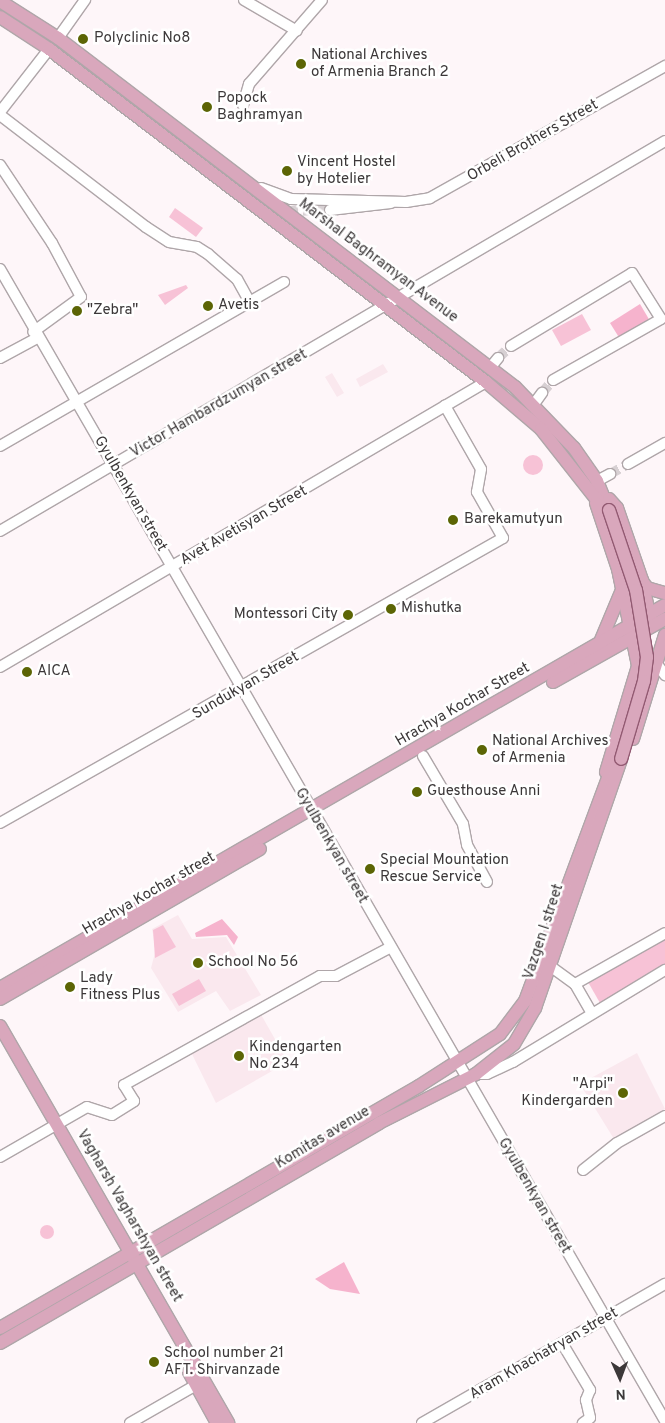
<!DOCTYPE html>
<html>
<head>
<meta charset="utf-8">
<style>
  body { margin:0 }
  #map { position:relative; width:665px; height:1423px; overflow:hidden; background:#fef6f9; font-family:Overpass,sans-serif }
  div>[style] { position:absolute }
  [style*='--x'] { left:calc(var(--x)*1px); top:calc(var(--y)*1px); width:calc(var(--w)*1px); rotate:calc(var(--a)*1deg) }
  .built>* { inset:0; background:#fae8ee }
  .green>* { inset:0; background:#f7c2d6 }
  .round { border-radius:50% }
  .forest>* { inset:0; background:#f6b3cd }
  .minor-tunnel>* { height:10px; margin-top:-5px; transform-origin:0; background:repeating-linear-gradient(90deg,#d7d0d3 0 10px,transparent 0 15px) }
  .roads { filter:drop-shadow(1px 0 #afa6a9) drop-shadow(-1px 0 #afa6a9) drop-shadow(0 1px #afa6a9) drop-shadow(0 -1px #afa6a9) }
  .minor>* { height:10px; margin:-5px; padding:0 5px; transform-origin:5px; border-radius:5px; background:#fff }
  .major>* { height:12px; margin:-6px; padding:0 6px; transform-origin:6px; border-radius:6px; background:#d9a7bc }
  .bridges { filter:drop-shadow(1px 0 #925a72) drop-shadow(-1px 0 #925a72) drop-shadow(0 1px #925a72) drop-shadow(0 -1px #925a72) }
  .major-bridge>* { height:12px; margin:-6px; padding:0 6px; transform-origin:6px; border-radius:6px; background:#d9a7bc }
  .dots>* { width:14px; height:14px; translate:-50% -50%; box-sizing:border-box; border:2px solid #fff; border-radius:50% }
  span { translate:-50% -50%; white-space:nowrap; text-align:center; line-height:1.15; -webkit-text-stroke:5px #fff; paint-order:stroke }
  .poi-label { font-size:15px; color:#3c3839 }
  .left { translate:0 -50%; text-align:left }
  .right { translate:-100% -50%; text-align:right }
  .street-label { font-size:15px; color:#3c3839 }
  .north { position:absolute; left:595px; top:1353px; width:50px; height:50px; -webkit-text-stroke:4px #fff; paint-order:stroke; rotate:178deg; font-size:14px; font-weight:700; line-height:20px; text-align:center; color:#3c3839 }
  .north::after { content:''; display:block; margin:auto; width:18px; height:22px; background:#3c3839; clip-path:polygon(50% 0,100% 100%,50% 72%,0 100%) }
</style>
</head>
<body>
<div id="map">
  <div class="built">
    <i style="clip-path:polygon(383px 364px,388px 372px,360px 387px,356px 379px)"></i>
    <i style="clip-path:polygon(332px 373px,344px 393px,337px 397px,325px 377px)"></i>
    <i style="clip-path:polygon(178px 915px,192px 939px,226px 937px,261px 995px,230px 1011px,216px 991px,178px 1012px,151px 968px,156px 949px,152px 929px)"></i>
    <i style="clip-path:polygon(259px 1011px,288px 1062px,216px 1103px,190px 1050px)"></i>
    <i style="clip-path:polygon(637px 1053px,665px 1109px,614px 1139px,580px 1084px)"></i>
  </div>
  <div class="green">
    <i style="clip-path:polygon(175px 208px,203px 228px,196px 237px,169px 217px)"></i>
    <i style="clip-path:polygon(186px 285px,188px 288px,165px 305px,158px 295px)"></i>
    <i style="clip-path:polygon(582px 314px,591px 330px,561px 346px,552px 330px)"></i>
    <i class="round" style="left:523px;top:455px;width:20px;height:20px"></i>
    <i style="clip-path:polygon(163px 925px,176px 947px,155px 958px,153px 930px)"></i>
    <i style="clip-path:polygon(665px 938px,665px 966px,600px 1003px,588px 982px)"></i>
    <i style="clip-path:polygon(199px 979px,206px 991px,179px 1006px,172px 994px)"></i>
    <i class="round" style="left:40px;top:1225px;width:14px;height:14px"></i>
  </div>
  <div class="forest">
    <i style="clip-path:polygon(640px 304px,650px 321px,620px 339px,610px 323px)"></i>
    <i style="clip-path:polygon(222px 919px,238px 937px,234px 945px,227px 935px,196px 937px,195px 933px)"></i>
    <i style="clip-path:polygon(344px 1262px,360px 1294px,330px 1289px,315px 1279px)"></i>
  </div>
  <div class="minor-tunnel">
    <i style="--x:252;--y:198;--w:38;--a:20"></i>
    <i style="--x:288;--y:211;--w:42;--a:-1.4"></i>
    <i style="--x:498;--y:358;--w:18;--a:-43"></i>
    <i style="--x:542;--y:393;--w:17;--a:-50"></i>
    <i style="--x:610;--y:474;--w:21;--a:-29"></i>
  </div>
  <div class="roads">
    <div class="minor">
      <i style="--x:244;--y:0;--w:61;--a:30.3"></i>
      <i style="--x:58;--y:38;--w:47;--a:-54.6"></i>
      <i style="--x:243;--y:105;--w:22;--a:-74"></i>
      <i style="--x:249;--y:84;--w:111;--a:-49"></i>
      <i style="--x:0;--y:112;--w:80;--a:-52.1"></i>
      <i style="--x:0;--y:115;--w:184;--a:37.5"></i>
      <i style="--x:146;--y:227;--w:27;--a:33"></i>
      <i style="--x:169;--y:242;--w:28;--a:10"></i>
      <i style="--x:197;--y:247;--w:13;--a:32"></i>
      <i style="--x:208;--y:254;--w:38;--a:41"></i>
      <i style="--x:237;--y:279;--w:23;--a:61"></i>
      <i style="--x:0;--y:165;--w:94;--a:56.3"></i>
      <i style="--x:52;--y:243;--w:61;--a:61.8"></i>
      <i style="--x:81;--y:297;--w:59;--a:143.9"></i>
      <i style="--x:261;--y:188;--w:32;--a:20"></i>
      <i style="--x:291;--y:199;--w:115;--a:1.5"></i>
      <i style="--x:406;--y:202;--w:24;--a:-9"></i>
      <i style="--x:430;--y:198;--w:270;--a:-29.3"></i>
      <i style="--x:330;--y:210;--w:61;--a:-6.5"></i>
      <i style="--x:0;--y:269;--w:1330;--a:60"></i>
      <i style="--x:511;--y:346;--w:141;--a:-31.1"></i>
      <i style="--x:632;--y:273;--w:54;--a:57.8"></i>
      <i style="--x:661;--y:319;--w:124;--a:150.5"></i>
      <i style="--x:0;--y:358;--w:42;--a:-28.4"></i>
      <i style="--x:490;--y:368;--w:13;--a:-51"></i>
      <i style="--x:534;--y:404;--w:14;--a:-54"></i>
      <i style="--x:0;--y:446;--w:328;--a:-30"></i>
      <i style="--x:628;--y:464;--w:43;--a:-29.6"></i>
      <i style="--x:597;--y:481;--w:15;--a:-28"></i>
      <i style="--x:0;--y:531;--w:771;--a:-30.39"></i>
      <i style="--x:657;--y:664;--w:14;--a:54"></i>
      <i style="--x:0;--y:667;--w:563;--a:-30.39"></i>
      <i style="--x:423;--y:756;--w:79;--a:59.5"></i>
      <i style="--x:463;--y:824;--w:21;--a:79"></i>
      <i style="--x:467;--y:845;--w:42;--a:61.6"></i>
      <i style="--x:0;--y:823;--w:578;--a:-29.54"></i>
      <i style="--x:503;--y:538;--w:53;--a:-119.5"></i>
      <i style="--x:477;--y:492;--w:23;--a:-80"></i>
      <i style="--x:481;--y:469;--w:73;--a:-119.7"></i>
      <i style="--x:550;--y:966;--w:31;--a:36"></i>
      <i style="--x:575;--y:984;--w:34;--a:60"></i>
      <i style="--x:575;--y:984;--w:103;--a:-29.5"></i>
      <i style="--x:476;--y:1074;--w:11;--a:0"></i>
      <i style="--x:487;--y:1074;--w:29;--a:-25"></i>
      <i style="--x:513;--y:1062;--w:178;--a:-31.2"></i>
      <i style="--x:0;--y:1157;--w:100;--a:-29.9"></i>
      <i style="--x:87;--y:1107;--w:26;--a:18"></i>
      <i style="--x:112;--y:1115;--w:26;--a:-32"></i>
      <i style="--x:134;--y:1101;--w:19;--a:-122"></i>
      <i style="--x:124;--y:1085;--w:224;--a:-29.1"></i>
      <i style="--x:320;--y:976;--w:16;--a:0"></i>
      <i style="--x:336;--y:976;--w:60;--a:-27.8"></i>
      <i style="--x:583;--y:1170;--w:43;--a:-38.5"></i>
      <i style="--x:617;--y:1143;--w:55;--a:-29.4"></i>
      <i style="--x:562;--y:1343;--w:55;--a:59.2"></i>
      <i style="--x:590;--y:1390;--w:11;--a:112"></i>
      <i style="--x:586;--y:1400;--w:18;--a:77"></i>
      <i style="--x:590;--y:1418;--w:9;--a:144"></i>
      <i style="--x:130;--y:1423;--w:76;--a:-29.9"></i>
      <i style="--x:422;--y:1423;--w:280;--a:-29.8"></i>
    </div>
    <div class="major">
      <i style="--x:0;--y:1;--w:69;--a:32.5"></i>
      <i style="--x:58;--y:38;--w:575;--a:37.37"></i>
      <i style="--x:515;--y:387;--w:85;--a:46"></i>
      <i style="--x:574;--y:448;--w:40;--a:55.1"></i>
      <i style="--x:597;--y:481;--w:31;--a:68"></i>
      <i style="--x:0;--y:17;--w:59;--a:33.1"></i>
      <i style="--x:49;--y:49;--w:549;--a:37.31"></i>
      <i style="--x:486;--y:382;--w:72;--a:40.5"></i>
      <i style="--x:541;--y:429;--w:102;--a:51.8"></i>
      <i style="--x:609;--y:499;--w:12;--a:48"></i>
      <i style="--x:617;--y:508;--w:76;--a:70.9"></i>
      <i style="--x:642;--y:580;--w:44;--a:78.2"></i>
      <i style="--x:596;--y:503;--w:70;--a:71.6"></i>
      <i style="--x:618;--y:569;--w:99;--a:78.3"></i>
      <i style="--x:638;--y:666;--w:111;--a:106.8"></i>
      <i style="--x:642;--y:581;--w:9;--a:54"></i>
      <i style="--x:647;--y:588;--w:19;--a:16"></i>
      <i style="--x:598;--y:647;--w:62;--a:-67.2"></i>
      <i style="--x:553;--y:682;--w:129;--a:-29.4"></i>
      <i style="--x:633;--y:739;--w:109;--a:-72.9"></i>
      <i style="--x:0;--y:988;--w:767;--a:-29.94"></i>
      <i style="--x:0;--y:999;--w:300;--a:-30"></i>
      <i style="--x:0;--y:1026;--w:458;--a:60.1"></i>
      <i style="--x:0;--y:1328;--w:484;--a:-30"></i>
      <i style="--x:419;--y:1086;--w:96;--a:-32.7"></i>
      <i style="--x:500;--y:1034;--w:41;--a:-52.9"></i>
      <i style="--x:525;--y:1001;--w:253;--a:-69.6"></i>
      <i style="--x:0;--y:1343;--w:438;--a:-30.1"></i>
      <i style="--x:379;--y:1123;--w:109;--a:-26.8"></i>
      <i style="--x:476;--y:1074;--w:48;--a:-38.3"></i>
      <i style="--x:514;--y:1044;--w:42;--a:-59.7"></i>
      <i style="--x:535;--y:1008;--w:263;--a:-70.9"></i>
      <i style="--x:189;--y:1372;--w:58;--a:61.2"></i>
    </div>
  </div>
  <div class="bridges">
    <div class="major-bridge">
      <i style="--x:609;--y:510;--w:84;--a:71.4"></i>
      <i style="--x:636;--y:590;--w:68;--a:80.7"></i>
      <i style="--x:647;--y:657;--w:24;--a:97"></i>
      <i style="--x:644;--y:681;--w:81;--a:106.4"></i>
    </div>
  </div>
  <div class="dots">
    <i style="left:83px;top:39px;background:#5c6505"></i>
    <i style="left:301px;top:64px;background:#5c6505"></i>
    <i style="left:207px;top:107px;background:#5c6505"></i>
    <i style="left:287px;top:171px;background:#5c6505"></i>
    <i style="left:208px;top:306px;background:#5c6505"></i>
    <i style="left:77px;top:311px;background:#5c6505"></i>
    <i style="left:453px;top:520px;background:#5c6505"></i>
    <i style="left:391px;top:609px;background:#5c6505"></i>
    <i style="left:348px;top:615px;background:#5c6505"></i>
    <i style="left:27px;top:672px;background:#5c6505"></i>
    <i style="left:482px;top:750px;background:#5c6505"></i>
    <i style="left:417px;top:792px;background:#5c6505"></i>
    <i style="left:370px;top:869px;background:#5c6505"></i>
    <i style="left:198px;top:963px;background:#5c6505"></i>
    <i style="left:70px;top:987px;background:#5c6505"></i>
    <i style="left:239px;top:1056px;background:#5c6505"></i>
    <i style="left:623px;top:1093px;background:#5c6505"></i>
    <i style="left:154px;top:1362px;background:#5c6505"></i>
  </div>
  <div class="poi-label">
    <span class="left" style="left:94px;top:39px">Polyclinic No8</span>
    <span class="left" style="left:311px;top:64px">National Archives<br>of Armenia Branch 2</span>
    <span class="left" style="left:217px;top:107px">Popock<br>Baghramyan</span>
    <span class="left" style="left:297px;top:171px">Vincent Hostel<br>by Hotelier</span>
    <span class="left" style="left:218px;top:306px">Avetis</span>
    <span class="left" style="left:87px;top:311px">"Zebra"</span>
    <span class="left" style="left:464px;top:520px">Barekamutyun</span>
    <span class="left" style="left:401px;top:609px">Mishutka</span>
    <span class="right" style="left:338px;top:615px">Montessori City</span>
    <span class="left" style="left:37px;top:672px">AICA</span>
    <span class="left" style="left:492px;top:750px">National Archives<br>of Armenia</span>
    <span class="left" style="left:427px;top:792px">Guesthouse Anni</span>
    <span class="left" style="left:380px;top:869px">Special Mountation<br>Rescue Service</span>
    <span class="left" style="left:208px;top:963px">School No 56</span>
    <span class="left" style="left:80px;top:987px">Lady<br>Fitness Plus</span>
    <span class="left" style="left:249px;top:1056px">Kindengarten<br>No 234</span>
    <span class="right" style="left:613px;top:1093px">"Arpi"<br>Kindergarden</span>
    <span class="left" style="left:164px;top:1362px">School number 21<br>AFT. Shirvanzade</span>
  </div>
  <div class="street-label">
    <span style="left:533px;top:141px;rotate:-30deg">Orbeli Brothers Street</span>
    <span style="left:378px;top:261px;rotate:37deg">Marshal Baghramyan Avenue</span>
    <span style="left:219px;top:404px;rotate:-30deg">Victor Hambardzumyan street</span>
    <span style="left:130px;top:494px;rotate:60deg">Gyulbenkyan street</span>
    <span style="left:244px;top:526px;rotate:-30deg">Avet Avetisyan Street</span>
    <span style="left:246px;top:686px;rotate:-30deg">Sundukyan Street</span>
    <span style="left:463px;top:705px;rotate:-30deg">Hrachya Kochar Street</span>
    <span style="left:331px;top:846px;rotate:60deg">Gyulbenkyan street</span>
    <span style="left:149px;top:894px;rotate:-30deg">Hrachya Kochar street</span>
    <span style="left:544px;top:932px;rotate:-72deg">Vazgen I street</span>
    <span style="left:323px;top:1138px;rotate:-31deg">Komitas avenue</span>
    <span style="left:534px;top:1196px;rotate:60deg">Gyulbenkyan street</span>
    <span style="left:129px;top:1216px;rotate:60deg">Vagharsh Vagharshyan street</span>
    <span style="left:544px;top:1354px;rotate:-30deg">Aram Khachatryan street</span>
  </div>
  <div class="north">N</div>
</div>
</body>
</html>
